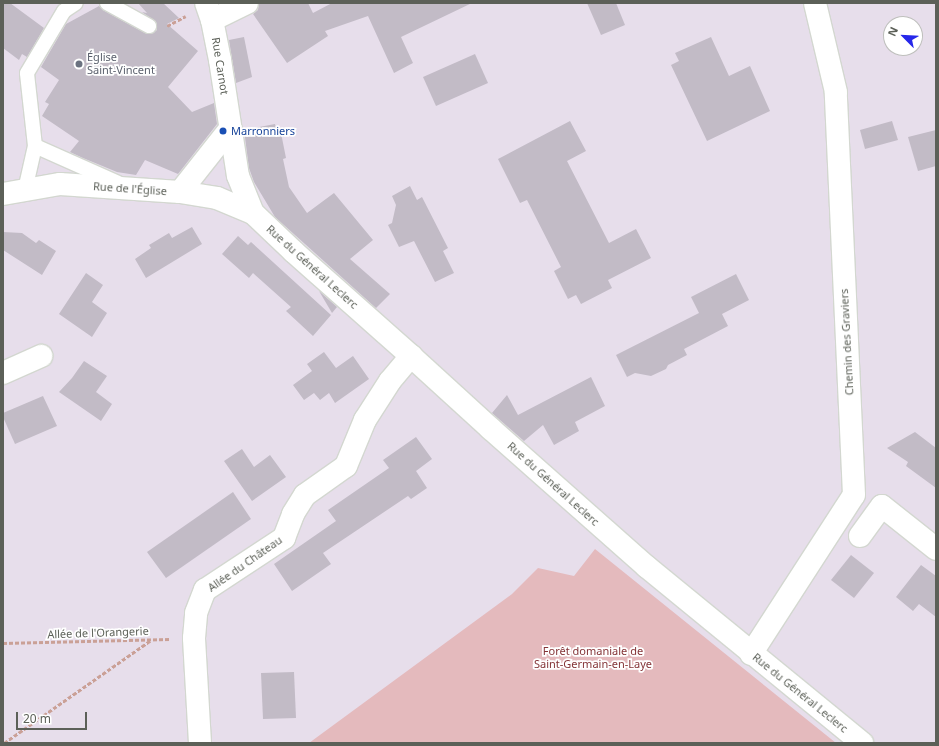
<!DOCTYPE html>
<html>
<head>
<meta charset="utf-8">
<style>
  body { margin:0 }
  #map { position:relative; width:939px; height:746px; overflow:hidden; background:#e7deeb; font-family:"Noto Sans",sans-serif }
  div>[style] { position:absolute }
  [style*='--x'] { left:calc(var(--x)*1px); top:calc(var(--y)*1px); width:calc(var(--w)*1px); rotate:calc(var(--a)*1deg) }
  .green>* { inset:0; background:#e4babd }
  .building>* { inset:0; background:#c2bbc6 }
  .path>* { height:2.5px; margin-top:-1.25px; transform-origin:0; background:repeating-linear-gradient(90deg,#caa096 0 4px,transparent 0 6px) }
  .roads { filter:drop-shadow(1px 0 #d3d7d0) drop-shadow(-1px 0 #d3d7d0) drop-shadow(0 1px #d3d7d0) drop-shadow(0 -1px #d3d7d0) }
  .lane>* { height:14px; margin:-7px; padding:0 7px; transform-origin:7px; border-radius:7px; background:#fff }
  .street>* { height:22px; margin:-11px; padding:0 11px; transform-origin:11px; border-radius:11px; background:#fff }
  .dots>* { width:11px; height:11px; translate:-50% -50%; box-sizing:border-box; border:2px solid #fff; border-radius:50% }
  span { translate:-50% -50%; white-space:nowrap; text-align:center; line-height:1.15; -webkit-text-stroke:3.5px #fff; paint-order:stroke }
  .worship-label { font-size:11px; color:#5b616d }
  .left { translate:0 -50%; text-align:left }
  .street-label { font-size:11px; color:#5c6058 }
  .transit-label { font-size:11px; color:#164399 }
  .park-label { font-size:11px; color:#843336 }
  .frame { position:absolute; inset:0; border:4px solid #5c6058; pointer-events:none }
  .north { position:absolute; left:883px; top:16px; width:40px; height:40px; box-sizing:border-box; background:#fff; border:1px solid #bebfbc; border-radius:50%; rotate:294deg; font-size:11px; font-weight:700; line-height:16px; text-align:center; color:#5c6058 }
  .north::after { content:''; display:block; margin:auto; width:14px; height:18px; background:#2627ea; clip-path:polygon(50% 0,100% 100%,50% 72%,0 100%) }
  .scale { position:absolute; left:16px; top:712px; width:71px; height:18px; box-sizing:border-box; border:2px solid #5c6058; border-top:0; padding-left:5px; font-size:12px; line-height:14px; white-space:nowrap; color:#5c6058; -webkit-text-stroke:3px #fff; paint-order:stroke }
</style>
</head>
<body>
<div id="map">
  <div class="green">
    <i style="clip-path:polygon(595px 549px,836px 743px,309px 743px,512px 594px,538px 568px,574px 576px)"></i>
  </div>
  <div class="building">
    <i style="clip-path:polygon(3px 3px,10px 3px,44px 28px,27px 57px,22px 54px,19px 60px,3px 48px)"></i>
    <i style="clip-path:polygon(138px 3px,163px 3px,179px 18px,167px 24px,198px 51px,168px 87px,192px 112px,214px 103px,217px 124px,178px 174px,145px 160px,136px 175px,117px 172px,83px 158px,70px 152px,79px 141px,42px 116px,49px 104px,45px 102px,59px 80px,41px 67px,66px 24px,99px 6px,103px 10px,145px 33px,153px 33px,157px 30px,156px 22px,142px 12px,147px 13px)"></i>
    <i style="clip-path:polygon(259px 3px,308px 3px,313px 13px,332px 3px,472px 3px,401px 37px,413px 63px,394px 73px,368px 16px,325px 31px,328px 36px,287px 63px,253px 14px,258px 10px)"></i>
    <i style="clip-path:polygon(587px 3px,616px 3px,625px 25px,601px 35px)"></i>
    <i style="clip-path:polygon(244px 37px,252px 77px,236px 83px,229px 40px)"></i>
    <i style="clip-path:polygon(711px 37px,729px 76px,750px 66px,770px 111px,707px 141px,671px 65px,679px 61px,675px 53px)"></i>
    <i style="clip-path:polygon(475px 54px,488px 83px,436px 106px,423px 77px)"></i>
    <i style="clip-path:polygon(570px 121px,586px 151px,567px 161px,609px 243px,636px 229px,651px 258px,608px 280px,612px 288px,581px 304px,576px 295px,568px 299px,554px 271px,561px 267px,527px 200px,520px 203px,498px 159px)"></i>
    <i style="clip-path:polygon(892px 121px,898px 140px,865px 149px,860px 130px)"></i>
    <i style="clip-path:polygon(275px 124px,277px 134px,281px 133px,286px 158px,283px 159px,289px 187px,307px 213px,334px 193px,373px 240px,350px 259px,390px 294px,376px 308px,275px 217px,254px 182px,249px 168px,244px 130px)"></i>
    <i style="clip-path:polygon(936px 130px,936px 166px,918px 171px,908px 137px)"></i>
    <i style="clip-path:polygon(410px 186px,417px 200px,422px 197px,448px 248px,443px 251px,454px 273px,435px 282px,414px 241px,399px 247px,388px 225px,392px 223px,396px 205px,392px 196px)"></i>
    <i style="clip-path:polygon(192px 227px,202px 244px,146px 278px,135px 259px,151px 248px,149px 245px,169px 233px,172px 238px)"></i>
    <i style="clip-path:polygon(3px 232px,22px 233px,36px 243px,39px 240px,56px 251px,42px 275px,3px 250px)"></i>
    <i style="clip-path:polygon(238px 236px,248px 245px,251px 242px,331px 315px,313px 336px,286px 311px,291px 307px,253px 273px,249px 278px,222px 254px)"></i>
    <i style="clip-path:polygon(86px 273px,103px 285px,92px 302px,107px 313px,92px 337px,59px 314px)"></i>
    <i style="clip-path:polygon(736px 274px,749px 300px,722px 314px,728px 326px,684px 349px,687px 355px,668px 365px,666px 369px,651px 376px,635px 373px,627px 377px,616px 355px,699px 313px,691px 297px)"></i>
    <i style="clip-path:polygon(319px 291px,337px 307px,332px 313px)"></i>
    <i style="clip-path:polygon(324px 352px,336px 368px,353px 356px,369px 379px,335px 403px,329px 393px,320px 400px,314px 393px,304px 400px,293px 385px,312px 371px,307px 364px)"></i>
    <i style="clip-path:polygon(84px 361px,107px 376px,96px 392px,112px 404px,101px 421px,59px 392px,72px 378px)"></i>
    <i style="clip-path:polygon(591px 377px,605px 406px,575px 422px,579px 431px,554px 445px,543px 425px,524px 441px,492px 413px,507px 395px,518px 415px)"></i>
    <i style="clip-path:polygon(43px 396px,57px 426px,15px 444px,3px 417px,3px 413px)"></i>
    <i style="clip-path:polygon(915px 432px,936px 448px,936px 488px,906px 466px,908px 462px,887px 448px)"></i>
    <i style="clip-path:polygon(416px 437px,432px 459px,416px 471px,427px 488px,411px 499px,408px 496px,323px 553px,331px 564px,292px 591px,274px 564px,336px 521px,328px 510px,389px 468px,383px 460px)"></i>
    <i style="clip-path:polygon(242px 449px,254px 467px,270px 455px,286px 477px,252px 501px,224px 461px)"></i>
    <i style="clip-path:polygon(233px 492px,251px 519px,166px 578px,147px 552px)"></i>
    <i style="clip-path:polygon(851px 555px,874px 573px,854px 598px,831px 580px)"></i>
    <i style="clip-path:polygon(921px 565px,936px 576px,936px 617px,919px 604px,913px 611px,896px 597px)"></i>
    <i style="clip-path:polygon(294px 672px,296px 718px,263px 719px,261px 673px)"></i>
  </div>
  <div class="path">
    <i style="--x:167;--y:26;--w:21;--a:-28"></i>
    <i style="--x:3;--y:643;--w:167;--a:-1.4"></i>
    <i style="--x:4;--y:743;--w:179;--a:-35"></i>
  </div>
  <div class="roads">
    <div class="lane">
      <i style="--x:107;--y:3;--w:48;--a:28.7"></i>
      <i style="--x:35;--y:146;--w:91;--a:24"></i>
      <i style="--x:25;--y:190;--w:45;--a:-77.2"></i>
      <i style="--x:35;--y:146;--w:73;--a:-96.3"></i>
      <i style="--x:27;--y:73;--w:72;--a:-59.2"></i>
      <i style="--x:64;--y:11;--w:14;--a:-34"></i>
    </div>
    <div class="street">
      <i style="--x:206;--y:3;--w:18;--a:71"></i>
      <i style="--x:212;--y:20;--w:41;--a:78.7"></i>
      <i style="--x:220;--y:60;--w:117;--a:81.2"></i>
      <i style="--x:238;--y:176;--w:40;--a:68"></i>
      <i style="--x:212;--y:20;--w:39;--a:-26"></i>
      <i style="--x:180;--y:192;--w:79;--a:-51.7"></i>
      <i style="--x:3;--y:194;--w:58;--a:-10"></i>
      <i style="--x:60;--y:184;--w:120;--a:3.8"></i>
      <i style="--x:180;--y:192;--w:37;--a:9"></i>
      <i style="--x:217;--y:198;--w:39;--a:23"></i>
      <i style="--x:253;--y:213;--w:57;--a:43.6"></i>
      <i style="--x:294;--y:252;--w:157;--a:41.6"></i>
      <i style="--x:411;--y:356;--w:108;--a:42.4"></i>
      <i style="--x:491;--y:429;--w:208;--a:41.5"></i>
      <i style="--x:647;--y:567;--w:278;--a:39.3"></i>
      <i style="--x:3;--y:373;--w:42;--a:-24.1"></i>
      <i style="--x:860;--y:536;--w:37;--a:-54"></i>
      <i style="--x:882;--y:506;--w:69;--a:38.5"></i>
      <i style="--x:751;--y:654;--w:189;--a:-57.1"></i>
      <i style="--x:854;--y:495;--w:403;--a:-92.6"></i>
      <i style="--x:836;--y:92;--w:91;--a:-103.3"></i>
      <i style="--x:200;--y:743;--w:105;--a:-93.3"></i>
      <i style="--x:194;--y:638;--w:25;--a:-85"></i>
      <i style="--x:196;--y:613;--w:25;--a:-69"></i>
      <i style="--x:205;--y:590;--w:95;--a:-33.4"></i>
      <i style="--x:284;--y:538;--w:26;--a:-69"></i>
      <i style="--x:293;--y:514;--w:22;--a:-58"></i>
      <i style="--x:305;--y:495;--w:50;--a:-35.3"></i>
      <i style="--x:346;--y:466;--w:50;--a:-67.6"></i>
      <i style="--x:365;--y:420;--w:46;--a:-57.3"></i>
      <i style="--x:390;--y:381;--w:33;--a:-50"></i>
    </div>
  </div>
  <div class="dots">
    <i style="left:79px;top:64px;background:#6b7280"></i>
    <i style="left:223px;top:131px;background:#1a4fb4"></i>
  </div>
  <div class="worship-label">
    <span class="left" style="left:87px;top:64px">Église<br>Saint-Vincent</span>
  </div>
  <div class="street-label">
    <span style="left:220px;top:66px;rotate:81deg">Rue Carnot</span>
    <span style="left:130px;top:189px;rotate:4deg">Rue de l'Église</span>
    <span style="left:312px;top:267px;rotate:42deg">Rue du Général Leclerc</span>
    <span style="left:847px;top:342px;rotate:-93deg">Chemin des Graviers</span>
    <span style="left:553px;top:484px;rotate:42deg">Rue du Général Leclerc</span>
    <span style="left:245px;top:564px;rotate:-35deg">Allée du Château</span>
    <span style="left:98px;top:633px;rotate:-2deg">Allée de l'Orangerie</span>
    <span style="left:800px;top:693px;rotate:39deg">Rue du Général Leclerc</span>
  </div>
  <div class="transit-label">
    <span class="left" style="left:231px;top:131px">Marronniers</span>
  </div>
  <div class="park-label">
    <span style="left:593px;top:658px">Forêt domaniale de<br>Saint-Germain-en-Laye</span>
  </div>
  <div class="frame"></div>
  <div class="north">N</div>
  <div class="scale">20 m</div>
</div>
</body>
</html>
